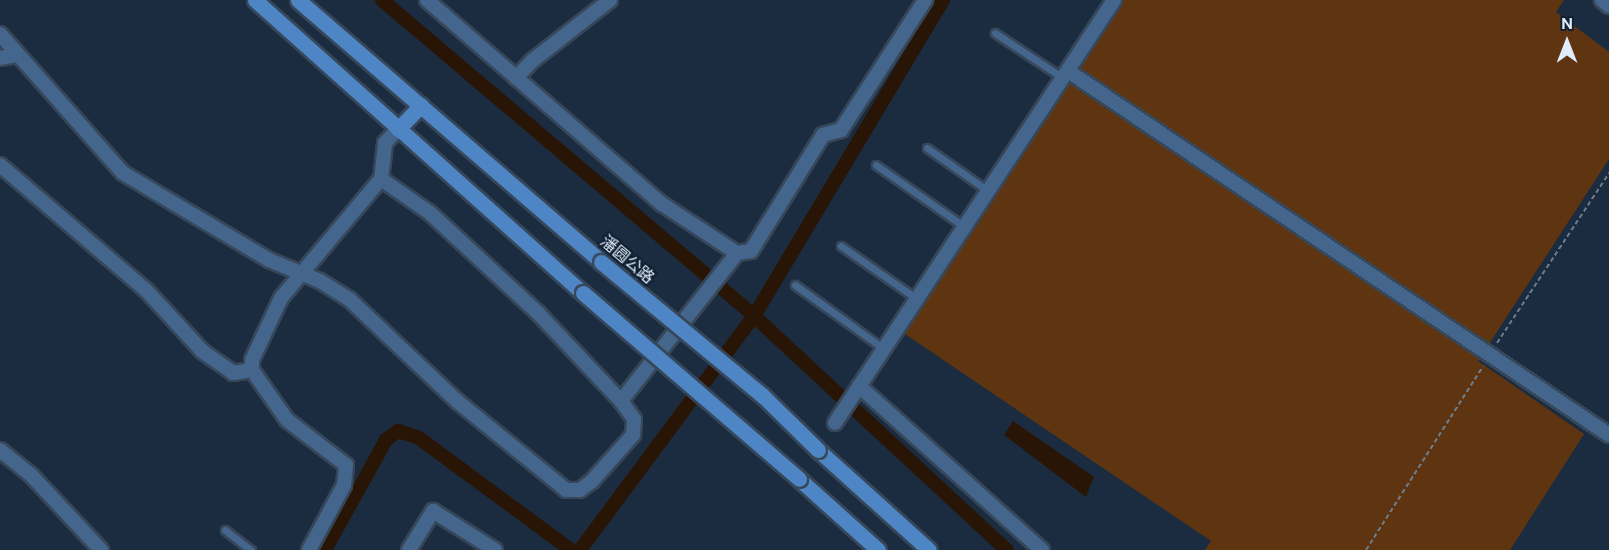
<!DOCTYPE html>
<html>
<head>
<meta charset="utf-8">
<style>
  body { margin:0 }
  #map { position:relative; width:1609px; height:550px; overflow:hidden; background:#1b2c40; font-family:"DM Sans","Noto Sans SC",sans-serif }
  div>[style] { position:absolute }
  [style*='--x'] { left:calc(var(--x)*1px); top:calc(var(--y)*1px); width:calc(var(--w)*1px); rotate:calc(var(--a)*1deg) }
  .green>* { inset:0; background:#5e3510 }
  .water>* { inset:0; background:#291505 }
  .canal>* { height:14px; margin:-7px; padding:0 7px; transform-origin:7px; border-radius:7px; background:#291505 }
  .path>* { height:2px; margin-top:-1px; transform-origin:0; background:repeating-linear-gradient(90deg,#6e7d8e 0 4.5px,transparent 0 7.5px) }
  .roads { filter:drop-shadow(2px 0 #37475a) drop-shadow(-2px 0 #37475a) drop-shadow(0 2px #37475a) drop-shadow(0 -2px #37475a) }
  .service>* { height:7px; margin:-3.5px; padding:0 3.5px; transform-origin:3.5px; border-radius:3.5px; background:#44668d }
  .minor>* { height:14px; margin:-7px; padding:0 7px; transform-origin:7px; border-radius:7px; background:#44668d }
  .secondary>* { height:15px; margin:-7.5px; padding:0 7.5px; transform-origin:7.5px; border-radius:7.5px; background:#4e86c5 }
  .bridges { filter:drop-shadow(2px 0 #37475a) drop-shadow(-2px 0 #37475a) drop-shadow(0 2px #37475a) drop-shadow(0 -2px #37475a) }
  .secondary-bridge>* { height:15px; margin:-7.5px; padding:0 7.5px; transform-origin:7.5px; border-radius:7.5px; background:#4e86c5 }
  span { translate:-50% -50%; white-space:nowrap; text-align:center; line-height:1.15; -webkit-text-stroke:5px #112235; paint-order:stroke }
  .street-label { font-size:16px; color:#e1ecfa }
  .north { position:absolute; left:1537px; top:12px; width:60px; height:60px; -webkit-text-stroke:4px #112235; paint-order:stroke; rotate:0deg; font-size:16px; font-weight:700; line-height:24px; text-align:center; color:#e1ecfa }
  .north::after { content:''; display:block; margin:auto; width:21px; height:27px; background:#e1ecfa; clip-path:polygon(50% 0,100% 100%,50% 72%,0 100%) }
</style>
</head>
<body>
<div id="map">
  <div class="green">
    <i style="clip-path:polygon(1116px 0,1564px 0,1556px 12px,1609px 52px,1609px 159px,1478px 361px,1584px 434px,1510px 550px,1205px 550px,1211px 541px,899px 330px)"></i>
  </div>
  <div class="water">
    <i style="clip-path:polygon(1013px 421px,1094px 477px,1086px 497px,1004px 435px)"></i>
  </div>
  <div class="canal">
    <i style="--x:382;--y:0;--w:488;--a:40.3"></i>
    <i style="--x:754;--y:316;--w:345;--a:42.8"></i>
    <i style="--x:325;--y:550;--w:126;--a:-61"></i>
    <i style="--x:386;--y:440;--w:15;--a:-37"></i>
    <i style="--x:398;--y:431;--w:22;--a:18"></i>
    <i style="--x:419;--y:438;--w:189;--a:36.4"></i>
    <i style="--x:580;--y:550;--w:292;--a:-53.4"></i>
    <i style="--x:754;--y:316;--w:368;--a:-59.1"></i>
  </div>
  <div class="path">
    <i style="--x:1497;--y:343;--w:204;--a:-56.6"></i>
    <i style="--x:1366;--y:550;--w:218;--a:-57.5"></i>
  </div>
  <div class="roads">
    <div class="service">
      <i style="--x:995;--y:33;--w:82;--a:33.5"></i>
      <i style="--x:927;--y:148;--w:75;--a:35.2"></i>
      <i style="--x:876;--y:165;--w:108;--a:34.9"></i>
      <i style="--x:841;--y:246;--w:93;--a:34.9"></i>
      <i style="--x:795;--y:285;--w:110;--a:35.7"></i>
      <i style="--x:225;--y:530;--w:33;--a:38"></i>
    </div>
    <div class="minor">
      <i style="--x:427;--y:0;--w:311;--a:41"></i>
      <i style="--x:662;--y:204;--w:90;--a:33.2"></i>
      <i style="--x:737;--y:253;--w:14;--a:-8"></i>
      <i style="--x:751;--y:251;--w:137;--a:-58.2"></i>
      <i style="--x:823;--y:135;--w:19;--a:-16"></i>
      <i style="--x:841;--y:130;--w:155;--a:-57.1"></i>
      <i style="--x:1602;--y:0;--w:9;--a:41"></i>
      <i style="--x:0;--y:34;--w:186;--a:48.5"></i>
      <i style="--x:123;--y:173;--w:170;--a:30.8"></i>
      <i style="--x:269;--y:260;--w:55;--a:22.4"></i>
      <i style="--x:320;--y:281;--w:34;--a:32"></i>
      <i style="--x:349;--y:299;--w:149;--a:43.4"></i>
      <i style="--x:457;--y:401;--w:141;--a:39.2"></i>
      <i style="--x:566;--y:490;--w:14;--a:0"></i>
      <i style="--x:580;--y:490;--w:15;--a:-37"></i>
      <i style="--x:592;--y:481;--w:62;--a:-48.3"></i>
      <i style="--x:633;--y:435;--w:16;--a:-86"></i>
      <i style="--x:634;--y:419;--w:22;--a:-126"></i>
      <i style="--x:0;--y:58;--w:17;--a:-10"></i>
      <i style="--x:1068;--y:71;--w:652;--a:33.93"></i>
      <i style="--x:516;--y:78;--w:23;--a:-47"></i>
      <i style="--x:532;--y:61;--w:99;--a:-38"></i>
      <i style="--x:398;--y:129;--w:19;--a:133"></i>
      <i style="--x:385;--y:143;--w:36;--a:96"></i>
      <i style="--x:381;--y:179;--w:60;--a:34.8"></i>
      <i style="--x:430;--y:213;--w:147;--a:42.8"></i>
      <i style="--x:538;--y:313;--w:121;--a:46.7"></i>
      <i style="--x:621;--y:401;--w:188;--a:-51.9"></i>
      <i style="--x:0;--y:165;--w:192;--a:40.6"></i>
      <i style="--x:146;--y:290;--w:83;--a:47.4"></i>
      <i style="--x:202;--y:351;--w:38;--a:35"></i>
      <i style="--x:233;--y:373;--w:19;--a:-9"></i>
      <i style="--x:859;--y:386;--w:246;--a:41.9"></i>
      <i style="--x:835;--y:423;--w:507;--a:-56.59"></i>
      <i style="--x:0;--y:450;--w:40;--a:39"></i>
      <i style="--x:31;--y:475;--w:103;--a:47"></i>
      <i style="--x:309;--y:550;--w:74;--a:-61.7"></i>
      <i style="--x:344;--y:485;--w:20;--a:-84"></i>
      <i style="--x:346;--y:465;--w:74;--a:-142.7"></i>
      <i style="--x:287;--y:420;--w:61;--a:-125"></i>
      <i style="--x:252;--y:370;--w:10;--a:-90"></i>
      <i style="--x:252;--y:360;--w:68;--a:-64.9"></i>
      <i style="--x:281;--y:298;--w:155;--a:-50"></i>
      <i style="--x:409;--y:550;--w:46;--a:-58.4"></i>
      <i style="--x:433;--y:511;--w:73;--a:32.2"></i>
    </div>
    <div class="secondary">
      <i style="--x:255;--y:0;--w:440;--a:41.8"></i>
      <i style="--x:298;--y:0;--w:401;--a:40.8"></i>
      <i style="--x:398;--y:129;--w:33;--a:-46"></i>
      <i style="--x:818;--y:450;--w:149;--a:42"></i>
      <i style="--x:799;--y:479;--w:106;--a:41.9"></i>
    </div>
  </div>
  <div class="bridges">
    <div class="secondary-bridge">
      <i style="--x:601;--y:262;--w:210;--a:39.6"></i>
      <i style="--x:763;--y:396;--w:77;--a:44.5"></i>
      <i style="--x:583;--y:293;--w:285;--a:40.7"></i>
    </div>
  </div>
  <div class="street-label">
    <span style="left:627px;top:260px;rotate:40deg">潘圆公路</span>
  </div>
  <div class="north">N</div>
</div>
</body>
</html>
